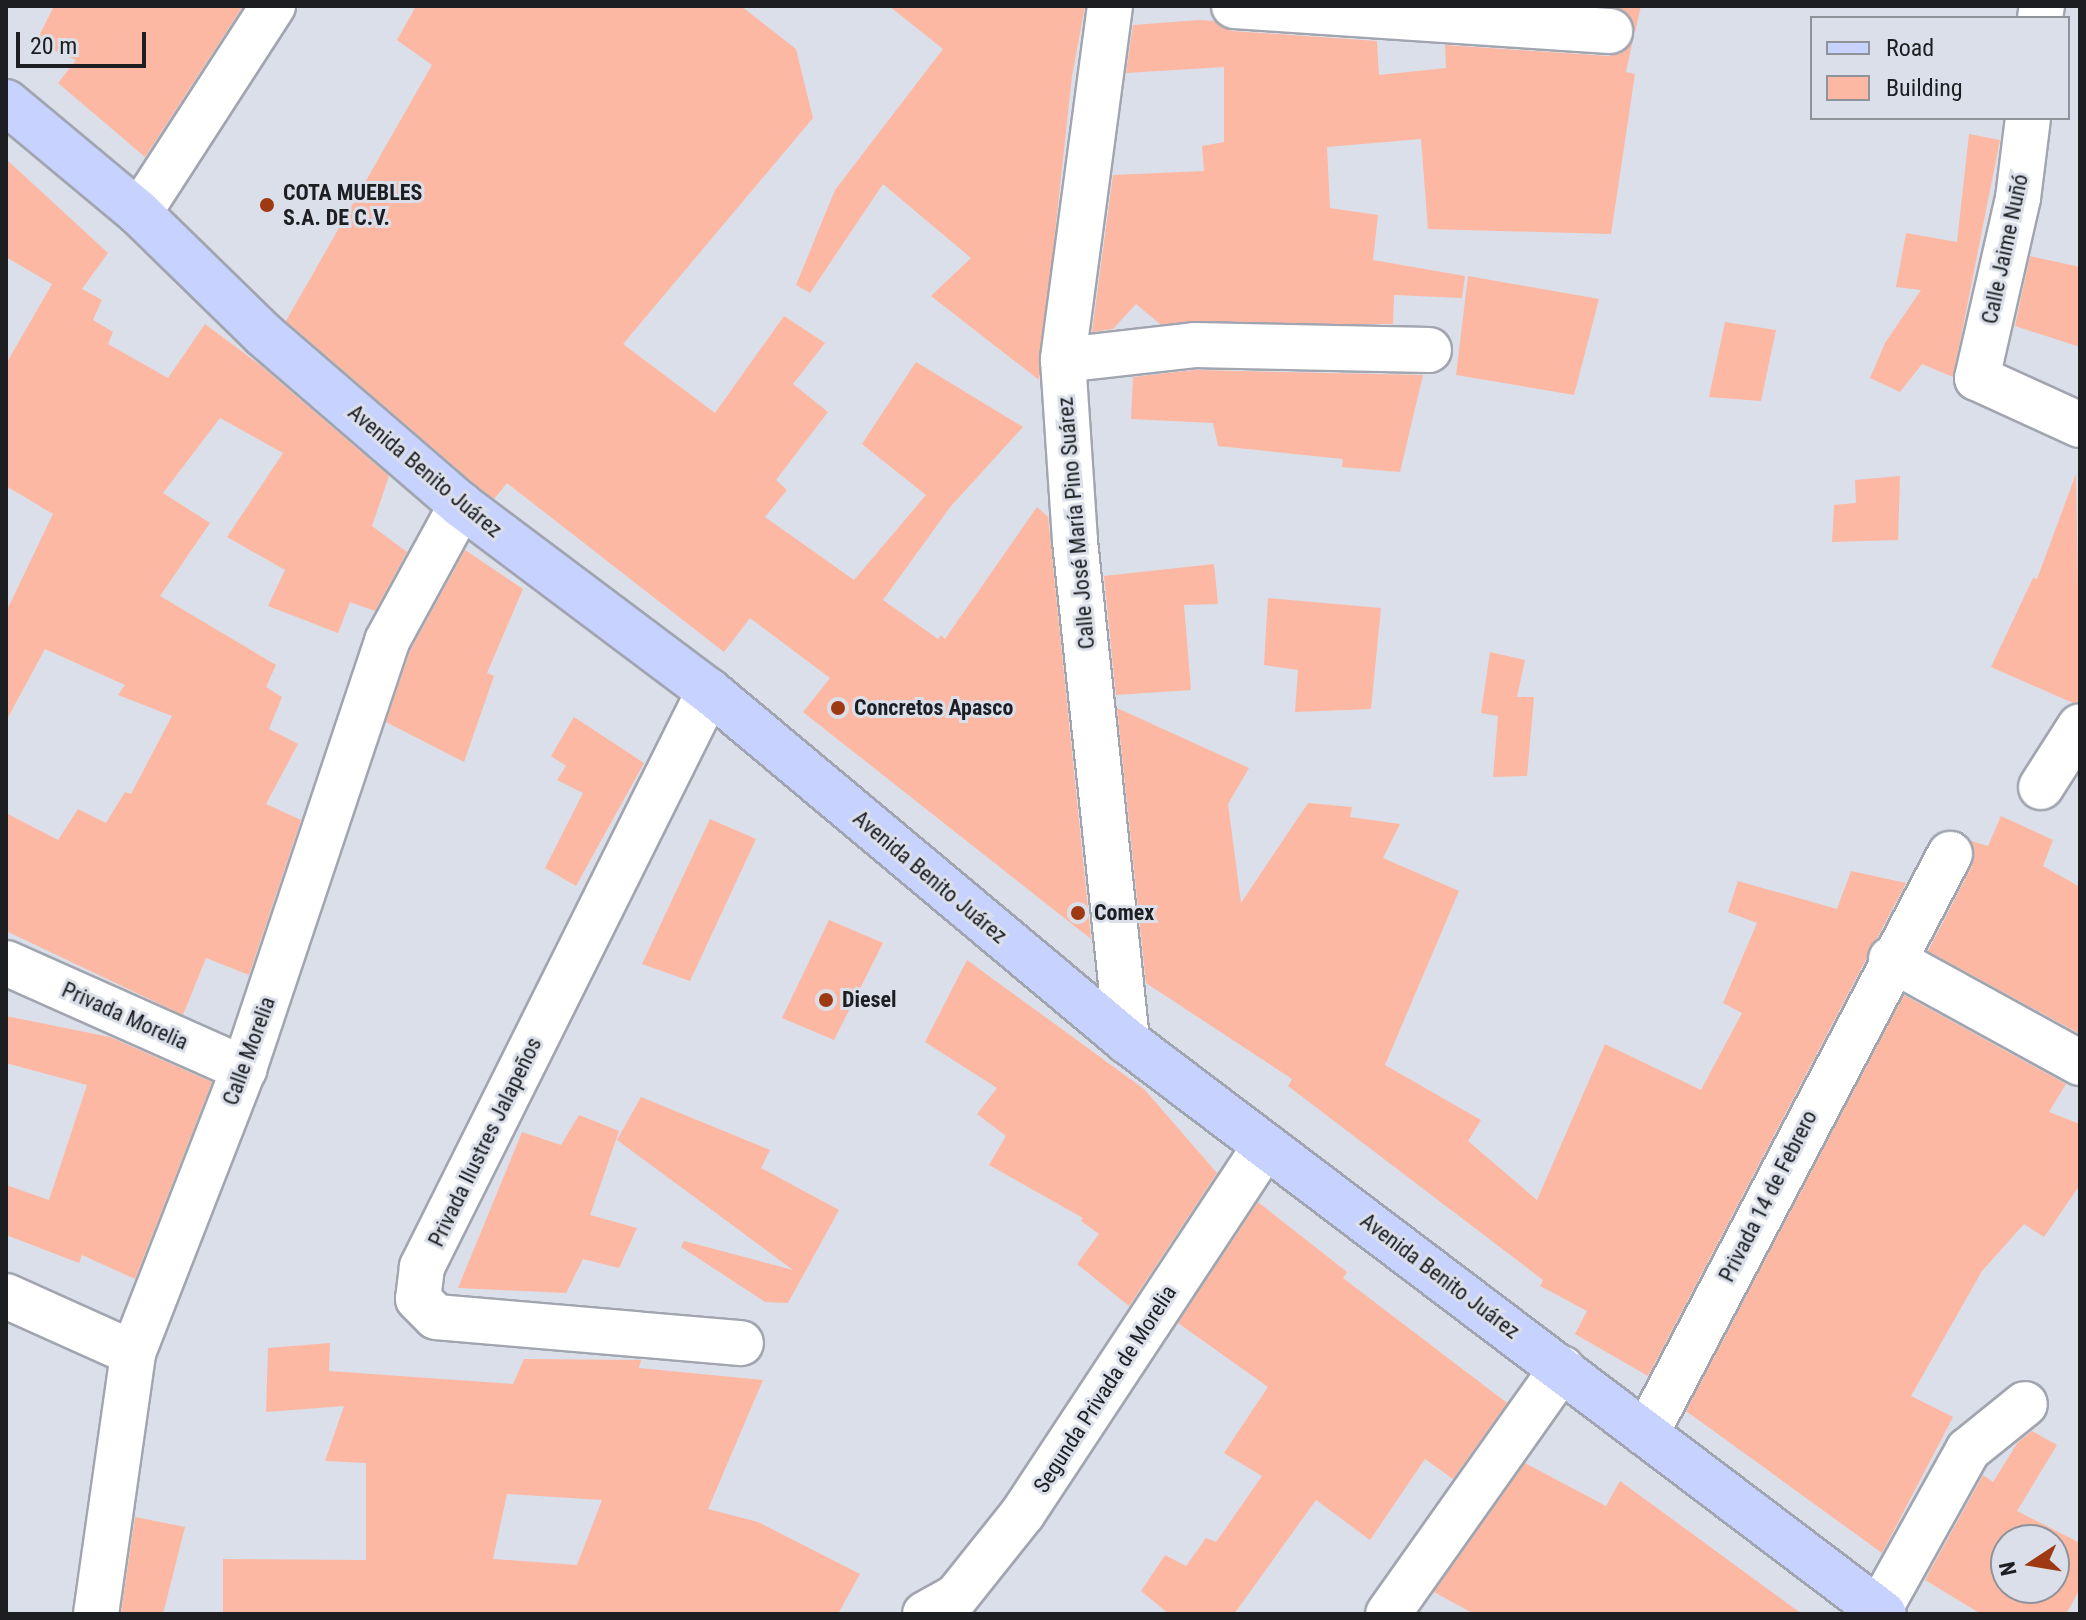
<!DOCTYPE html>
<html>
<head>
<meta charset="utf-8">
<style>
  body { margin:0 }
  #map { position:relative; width:2086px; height:1620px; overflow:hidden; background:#dbdfe9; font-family:"Roboto Condensed",sans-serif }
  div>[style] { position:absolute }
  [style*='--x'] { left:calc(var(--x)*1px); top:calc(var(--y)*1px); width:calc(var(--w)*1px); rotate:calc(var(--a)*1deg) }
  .building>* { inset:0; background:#fcb8a3 }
  .roads { filter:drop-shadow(2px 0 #a1a5af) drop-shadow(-2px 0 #a1a5af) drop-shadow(0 2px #a1a5af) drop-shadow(0 -2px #a1a5af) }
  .minor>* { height:44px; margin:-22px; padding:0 22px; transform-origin:22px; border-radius:22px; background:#fff }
  .primary>* { height:44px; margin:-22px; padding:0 22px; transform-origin:22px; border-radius:22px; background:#c7d3fe }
  .dots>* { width:22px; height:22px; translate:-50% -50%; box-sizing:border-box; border:4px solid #dbdfe9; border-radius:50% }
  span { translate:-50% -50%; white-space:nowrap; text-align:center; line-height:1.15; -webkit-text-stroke:6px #dbdfe9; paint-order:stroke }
  .poi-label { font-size:22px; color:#1c1e21; font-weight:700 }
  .left { translate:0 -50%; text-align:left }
  .street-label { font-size:22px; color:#1c1e21 }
  .frame { position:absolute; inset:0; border:8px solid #1c1e21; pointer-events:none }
  .legend { position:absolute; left:1810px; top:16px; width:260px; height:104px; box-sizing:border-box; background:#dbdfe9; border:2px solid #8f9299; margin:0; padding:10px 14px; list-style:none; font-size:24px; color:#1c1e21 }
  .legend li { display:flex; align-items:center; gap:16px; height:40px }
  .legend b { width:40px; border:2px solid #8f9299 }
  .north { position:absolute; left:1990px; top:1524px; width:80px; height:80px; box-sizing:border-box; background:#dbdfe9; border:2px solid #8f9299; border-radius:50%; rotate:258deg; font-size:22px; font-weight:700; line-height:32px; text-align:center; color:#1c1e21 }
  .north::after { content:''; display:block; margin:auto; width:28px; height:36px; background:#9f3913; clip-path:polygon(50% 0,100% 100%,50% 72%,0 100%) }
  .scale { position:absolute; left:16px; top:32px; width:130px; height:36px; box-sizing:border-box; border:4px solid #1c1e21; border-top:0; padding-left:10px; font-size:24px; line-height:28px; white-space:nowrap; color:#1c1e21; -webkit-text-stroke:6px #dbdfe9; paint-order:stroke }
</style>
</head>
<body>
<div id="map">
  <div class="building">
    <i style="clip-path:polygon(54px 6px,243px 6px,145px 157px,58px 83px,76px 60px,36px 42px)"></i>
    <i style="clip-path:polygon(416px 6px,741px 6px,796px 49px,813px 118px,623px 344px,715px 413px,784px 316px,825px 343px,793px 384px,828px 412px,776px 480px,787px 490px,765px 517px,854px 580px,926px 495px,862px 444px,916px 362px,1023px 427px,951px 506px,883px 600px,938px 639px,941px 635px,945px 639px,1037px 507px,1048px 517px,1091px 939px,803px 712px,830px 678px,750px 618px,724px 652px,507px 483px,494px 499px,477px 486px,286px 321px,432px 65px,397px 40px)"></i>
    <i style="clip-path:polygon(889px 6px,1085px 6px,1072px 76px,1039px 380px,931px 296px,971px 258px,883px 184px,810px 293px,796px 285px,835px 190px,943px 49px)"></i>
    <i style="clip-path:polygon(1611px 6px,1641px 6px,1635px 32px,1624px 11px)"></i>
    <i style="clip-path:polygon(1199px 20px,1214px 21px,1232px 31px,1377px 41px,1379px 75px,1446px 68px,1445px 45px,1609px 56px,1622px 53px,1634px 35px,1626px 72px,1635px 74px,1611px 234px,1428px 229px,1421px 139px,1327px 147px,1330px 208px,1378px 215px,1373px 260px,1465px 276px,1462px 298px,1394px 295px,1393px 324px,1160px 324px,1136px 304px,1113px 329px,1092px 332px,1113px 175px,1204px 171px,1202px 146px,1224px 142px,1224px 67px,1126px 73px,1133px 25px)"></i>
    <i style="clip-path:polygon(1969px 134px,2000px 140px,1953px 377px,1922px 364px,1900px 392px,1870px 378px,1885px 343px,1921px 290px,1896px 287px,1906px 233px,1957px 242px)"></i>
    <i style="clip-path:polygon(6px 159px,108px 253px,82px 289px,102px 300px,93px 320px,113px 332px,108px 344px,168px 378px,205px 324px,260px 365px,389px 476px,372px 526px,407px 552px,375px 611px,350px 602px,338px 633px,268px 606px,285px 570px,227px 537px,283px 453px,220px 418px,163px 493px,210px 523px,160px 596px,276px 665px,266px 687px,282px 697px,269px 729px,298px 744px,266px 804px,301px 820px,249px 975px,206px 958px,183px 1015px,6px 931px,6px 813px,58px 840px,78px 809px,106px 823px,125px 792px,131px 794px,172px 716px,118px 695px,125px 685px,45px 649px,6px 721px,6px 612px,53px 514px,6px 486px,6px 364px,52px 284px,6px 257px)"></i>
    <i style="clip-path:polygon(2030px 256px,2080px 267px,2080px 347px,2015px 326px)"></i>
    <i style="clip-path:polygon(1468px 276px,1599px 299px,1574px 395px,1456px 375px)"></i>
    <i style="clip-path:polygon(1725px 322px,1776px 330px,1761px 401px,1709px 397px)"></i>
    <i style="clip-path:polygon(1195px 370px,1423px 375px,1400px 472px,1342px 467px,1343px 459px,1218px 446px,1213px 423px,1131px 419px,1133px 377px)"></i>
    <i style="clip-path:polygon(2076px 474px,2080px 701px,2073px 703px,1991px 667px,2033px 578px,2037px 579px)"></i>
    <i style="clip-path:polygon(1900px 476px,1898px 540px,1832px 542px,1834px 505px,1856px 503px,1855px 480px)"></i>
    <i style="clip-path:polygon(465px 550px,523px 589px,487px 673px,494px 676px,464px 762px,386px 722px,410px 651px)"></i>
    <i style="clip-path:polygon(1214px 564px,1218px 604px,1184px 605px,1191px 690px,1116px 695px,1104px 576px)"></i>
    <i style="clip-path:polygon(1268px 598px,1381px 608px,1371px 709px,1295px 712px,1298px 670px,1264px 665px)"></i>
    <i style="clip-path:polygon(1490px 652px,1525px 660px,1517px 697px,1534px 697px,1527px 776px,1493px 777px,1498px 716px,1481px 713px)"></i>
    <i style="clip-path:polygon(1117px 708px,1249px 768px,1228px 804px,1241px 903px,1308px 803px,1352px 807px,1350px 817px,1400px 824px,1383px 858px,1459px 891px,1385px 1065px,1481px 1120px,1468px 1141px,1537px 1200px,1605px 1044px,1701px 1090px,1742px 1013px,1723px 1003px,1757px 923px,1728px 912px,1738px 881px,1837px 909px,1851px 871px,1906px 883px,1648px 1376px,1575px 1334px,1587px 1311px,1540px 1286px,1543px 1280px,1288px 1086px,1292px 1079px,1146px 983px)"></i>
    <i style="clip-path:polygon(574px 717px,644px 763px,576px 886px,545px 868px,583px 793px,557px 780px,566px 766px,551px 756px)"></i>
    <i style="clip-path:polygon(2001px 816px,2053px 840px,2043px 866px,2080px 887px,2080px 1034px,1928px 951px,1972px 866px,1971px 841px,1988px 846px)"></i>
    <i style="clip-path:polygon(710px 819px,756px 839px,690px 981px,642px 964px)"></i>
    <i style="clip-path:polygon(829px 920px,883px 943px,834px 1040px,782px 1018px)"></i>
    <i style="clip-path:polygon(967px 960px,1144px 1089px,1217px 1173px,1129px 1306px,1077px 1264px,1099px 1234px,1081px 1221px,1083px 1218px,989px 1165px,1006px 1136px,977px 1114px,997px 1088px,925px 1042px)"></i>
    <i style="clip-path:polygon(1904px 995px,2066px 1084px,2049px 1112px,2080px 1124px,2080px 1185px,2044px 1237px,2024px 1224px,1982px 1271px,1911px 1396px,1953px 1417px,1882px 1553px,1686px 1411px)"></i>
    <i style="clip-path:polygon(6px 1016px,110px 1037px,212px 1082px,135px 1279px,82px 1255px,79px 1263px,6px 1235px,6px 1185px,49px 1200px,87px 1085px,6px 1063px)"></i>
    <i style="clip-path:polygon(641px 1097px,770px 1150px,761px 1168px,839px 1210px,788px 1303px,765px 1302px,681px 1247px,684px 1241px,793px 1270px,617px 1140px)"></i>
    <i style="clip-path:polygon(579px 1115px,619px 1131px,590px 1215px,637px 1228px,619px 1268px,583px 1259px,566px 1293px,458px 1288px,522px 1132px,561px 1145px)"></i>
    <i style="clip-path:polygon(1258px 1202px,1347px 1272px,1343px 1278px,1507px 1403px,1453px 1479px,1425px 1459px,1370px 1540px,1316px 1500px,1234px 1614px,1169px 1614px,1141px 1591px,1165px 1555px,1186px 1566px,1206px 1538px,1216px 1542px,1262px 1476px,1224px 1453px,1268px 1387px,1178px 1323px)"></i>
    <i style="clip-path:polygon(evenodd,330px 1343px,329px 1371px,513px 1384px,524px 1359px,641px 1360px,639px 1368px,763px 1380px,708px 1509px,758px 1522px,860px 1574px,838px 1614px,223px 1614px,223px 1559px,366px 1560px,366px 1463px,325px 1461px,344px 1406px,266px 1412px,268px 1348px,330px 1343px,507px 1494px,602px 1500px,577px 1565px,493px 1559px,507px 1494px)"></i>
    <i style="clip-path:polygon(evenodd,2032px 1431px,2057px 1445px,2017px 1511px,2080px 1543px,2080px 1589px,2066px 1614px,1981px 1614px,1925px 1580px,1983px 1475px,1993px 1482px,2018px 1442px,2032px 1431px,2006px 1540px,2054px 1540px,2054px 1588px,2006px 1588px,2006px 1540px)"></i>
    <i style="clip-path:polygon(1525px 1463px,1606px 1506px,1620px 1481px,1802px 1614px,1474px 1614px,1434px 1592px)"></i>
    <i style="clip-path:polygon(135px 1517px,185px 1527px,163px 1614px,121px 1614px)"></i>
  </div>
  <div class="roads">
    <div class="minor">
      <i style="--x:1110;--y:6;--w:357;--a:97.6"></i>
      <i style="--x:1063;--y:360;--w:181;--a:86.2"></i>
      <i style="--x:1075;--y:541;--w:503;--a:84.06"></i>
      <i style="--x:1234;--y:6;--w:377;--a:3.8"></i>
      <i style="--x:2040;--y:18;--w:12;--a:-81"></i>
      <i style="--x:2028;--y:118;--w:81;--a:97.1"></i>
      <i style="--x:2018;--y:198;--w:185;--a:102.8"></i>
      <i style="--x:1977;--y:378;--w:113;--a:24.5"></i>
      <i style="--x:139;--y:213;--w:247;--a:-57.1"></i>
      <i style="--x:1063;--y:360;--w:132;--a:-6.5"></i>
      <i style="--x:1194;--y:345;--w:235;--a:1.2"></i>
      <i style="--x:709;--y:691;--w:644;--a:116.49"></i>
      <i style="--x:422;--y:1267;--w:32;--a:97"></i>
      <i style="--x:418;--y:1299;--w:25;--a:45"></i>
      <i style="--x:436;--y:1317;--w:306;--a:4.9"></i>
      <i style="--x:2041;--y:787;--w:72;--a:-57.4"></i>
      <i style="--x:1891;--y:959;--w:216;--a:28.8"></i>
      <i style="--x:6;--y:963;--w:261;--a:24"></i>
      <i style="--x:6;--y:1296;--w:139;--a:24.2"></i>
      <i style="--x:1646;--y:1434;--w:655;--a:-62.34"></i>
      <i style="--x:1879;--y:1610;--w:183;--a:-60.9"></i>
      <i style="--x:1968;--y:1450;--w:73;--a:-38.9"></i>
      <i style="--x:96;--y:1614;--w:264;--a:-81.9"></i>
      <i style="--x:133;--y:1353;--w:305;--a:-68.7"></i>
      <i style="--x:244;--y:1069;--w:451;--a:-71.5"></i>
      <i style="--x:387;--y:641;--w:155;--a:-61.4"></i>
      <i style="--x:925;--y:1614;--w:35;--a:-29"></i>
      <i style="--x:956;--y:1597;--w:107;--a:-51.4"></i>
      <i style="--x:1023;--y:1513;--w:440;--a:-56.6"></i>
      <i style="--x:1388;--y:1614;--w:301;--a:-54.7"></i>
    </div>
    <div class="primary">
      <i style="--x:6;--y:102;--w:173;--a:39.8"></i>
      <i style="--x:139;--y:213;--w:175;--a:44.3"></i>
      <i style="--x:264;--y:335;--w:260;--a:40.8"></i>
      <i style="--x:461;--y:505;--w:310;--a:36.9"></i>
      <i style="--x:709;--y:691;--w:545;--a:39.94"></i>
      <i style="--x:1127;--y:1041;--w:949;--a:37.12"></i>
    </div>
  </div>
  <div class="dots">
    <i style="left:267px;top:205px;background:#9f3913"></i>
    <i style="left:838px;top:708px;background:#9f3913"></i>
    <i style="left:1078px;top:913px;background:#9f3913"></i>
    <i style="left:826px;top:1000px;background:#9f3913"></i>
  </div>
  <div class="poi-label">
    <span class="left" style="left:283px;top:205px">COTA MUEBLES<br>S.A. DE C.V.</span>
    <span class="left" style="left:854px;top:708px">Concretos Apasco</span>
    <span class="left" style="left:1094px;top:913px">Comex</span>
    <span class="left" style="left:842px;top:1000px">Diesel</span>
  </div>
  <div class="street-label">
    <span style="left:2005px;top:249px;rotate:-78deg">Calle Jaime Nuñó</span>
    <span style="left:425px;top:471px;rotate:40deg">Avenida Benito Juárez</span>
    <span style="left:1076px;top:523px;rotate:-95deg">Calle José María Pino Suárez</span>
    <span style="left:930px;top:877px;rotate:40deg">Avenida Benito Juárez</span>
    <span style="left:125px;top:1016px;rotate:24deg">Privada Morelia</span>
    <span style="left:249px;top:1051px;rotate:-70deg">Calle Morelia</span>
    <span style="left:485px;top:1142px;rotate:-64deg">Privada Ilustres Jalapeños</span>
    <span style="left:1768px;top:1196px;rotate:-63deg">Privada 14 de Febrero</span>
    <span style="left:1440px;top:1276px;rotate:37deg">Avenida Benito Juárez</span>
    <span style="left:1105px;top:1389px;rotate:-57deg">Segunda Privada de Morelia</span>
  </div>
  <div class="frame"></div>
  <ul class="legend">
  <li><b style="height:10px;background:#c7d3fe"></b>Road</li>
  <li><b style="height:22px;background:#fcb8a3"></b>Building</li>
  </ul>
  <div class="north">N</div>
  <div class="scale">20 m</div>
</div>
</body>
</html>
